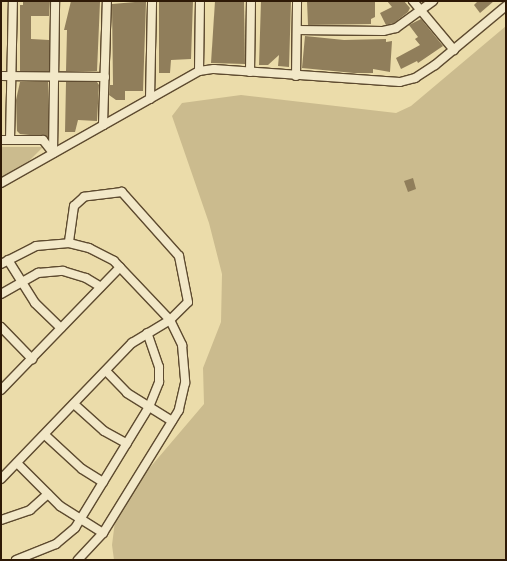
<!DOCTYPE html>
<html>
<head>
<meta charset="utf-8">
<style>
  body { margin:0 }
  #map { position:relative; width:507px; height:561px; overflow:hidden; background:#ebdcaa; font-family:"EB Garamond",serif }
  div>[style] { position:absolute }
  [style*='--x'] { left:calc(var(--x)*1px); top:calc(var(--y)*1px); width:calc(var(--w)*1px); rotate:calc(var(--a)*1deg) }
  .green>* { inset:0; background:#cbbb8e }
  .building>* { inset:0; background:#907e5b }
  .roads { filter:drop-shadow(1px 0 #5d4a2f) drop-shadow(-1px 0 #5d4a2f) drop-shadow(0 1px #5d4a2f) drop-shadow(0 -1px #5d4a2f) }
  .street>* { height:8px; margin:-4px; padding:0 4px; transform-origin:4px; border-radius:4px; background:#f2e8c8 }
  span { translate:-50% -50%; white-space:nowrap; text-align:center; line-height:1.15; -webkit-text-stroke:3px #f2e8c8; paint-order:stroke }
  .frame { position:absolute; inset:0; border:2px solid #2e1906; pointer-events:none }
</style>
</head>
<body>
<div id="map">
  <div class="green">
    <i style="clip-path:polygon(506px 26px,506px 560px,114px 560px,112px 545px,116px 513px,130px 491px,204px 404px,203px 368px,221px 322px,222px 274px,209px 223px,172px 116px,182px 103px,241px 95px,396px 113px,411px 106px)"></i>
    <i style="clip-path:polygon(1px 147px,43px 147px,29px 161px,1px 177px)"></i>
  </div>
  <div class="building">
    <i style="clip-path:polygon(23px 1px,50px 1px,49px 16px,31px 16px,31px 39px,49px 40px,49px 71px,20px 71px,20px 5px,23px 5px)"></i>
    <i style="clip-path:polygon(71px 1px,100px 2px,97px 71px,66px 71px,67px 30px,64px 30px)"></i>
    <i style="clip-path:polygon(193px 1px,191px 59px,171px 60px,170px 73px,159px 73px,159px 2px)"></i>
    <i style="clip-path:polygon(215px 1px,244px 1px,245px 64px,211px 63px)"></i>
    <i style="clip-path:polygon(261px 1px,291px 1px,289px 67px,278px 66px,279px 55px,268px 65px,259px 65px)"></i>
    <i style="clip-path:polygon(307px 1px,375px 1px,375px 17px,371px 19px,371px 24px,308px 25px)"></i>
    <i style="clip-path:polygon(387px 1px,404px 1px,410px 8px,408px 12px,394px 23px,386px 25px,380px 13px,392px 7px)"></i>
    <i style="clip-path:polygon(478px 1px,494px 1px,480px 13px,474px 5px)"></i>
    <i style="clip-path:polygon(135px 2px,146px 2px,143px 91px,125px 91px,125px 100px,116px 100px,109px 95px,110px 85px,113px 85px,112px 4px)"></i>
    <i style="clip-path:polygon(421px 19px,443px 46px,418px 63px,417px 61px,401px 69px,396px 58px,420px 45px,415px 39px,418px 37px,409px 25px)"></i>
    <i style="clip-path:polygon(305px 36px,344px 40px,386px 39px,386px 42px,392px 41px,390px 72px,373px 69px,373px 73px,354px 73px,302px 68px)"></i>
    <i style="clip-path:polygon(20px 82px,48px 82px,48px 137px,20px 134px,17px 131px,16px 100px)"></i>
    <i style="clip-path:polygon(66px 82px,97px 82px,99px 85px,97px 121px,78px 120px,75px 132px,65px 132px)"></i>
    <i style="clip-path:polygon(413px 178px,416px 189px,408px 192px,404px 181px)"></i>
  </div>
  <div class="roads">
    <div class="street">
      <i style="--x:413;--y:1;--w:64;--a:50.1"></i>
      <i style="--x:297;--y:30;--w:86;--a:0.7"></i>
      <i style="--x:383;--y:31;--w:13;--a:-13"></i>
      <i style="--x:396;--y:28;--w:46;--a:-36.1"></i>
      <i style="--x:199;--y:71;--w:70;--a:-89.2"></i>
      <i style="--x:250;--y:72;--w:71;--a:-89.2"></i>
      <i style="--x:1;--y:76;--w:104;--a:0.6"></i>
      <i style="--x:296;--y:76;--w:75;--a:-89.2"></i>
      <i style="--x:150;--y:99;--w:98;--a:-88.8"></i>
      <i style="--x:103;--y:125;--w:124;--a:-88.2"></i>
      <i style="--x:1;--y:140;--w:42;--a:0"></i>
      <i style="--x:43;--y:140;--w:16;--a:52"></i>
      <i style="--x:10;--y:140;--w:139;--a:-88.8"></i>
      <i style="--x:53;--y:153;--w:152;--a:-89.2"></i>
      <i style="--x:1;--y:183;--w:227;--a:-29.5"></i>
      <i style="--x:199;--y:71;--w:15;--a:-8"></i>
      <i style="--x:214;--y:69;--w:186;--a:4"></i>
      <i style="--x:400;--y:82;--w:16;--a:-15"></i>
      <i style="--x:415;--y:78;--w:24;--a:-33"></i>
      <i style="--x:435;--y:65;--w:92;--a:-39.7"></i>
      <i style="--x:8;--y:260;--w:51;--a:57.9"></i>
      <i style="--x:35;--y:303;--w:36;--a:44"></i>
      <i style="--x:1;--y:264;--w:39;--a:-27"></i>
      <i style="--x:36;--y:246;--w:33;--a:-5"></i>
      <i style="--x:69;--y:243;--w:21;--a:14"></i>
      <i style="--x:89;--y:248;--w:28;--a:27"></i>
      <i style="--x:114;--y:261;--w:81;--a:46.5"></i>
      <i style="--x:170;--y:320;--w:28;--a:64"></i>
      <i style="--x:182;--y:345;--w:38;--a:85"></i>
      <i style="--x:185;--y:383;--w:28;--a:103"></i>
      <i style="--x:179;--y:410;--w:145;--a:121.7"></i>
      <i style="--x:103;--y:533;--w:37;--a:133"></i>
      <i style="--x:1;--y:294;--w:43;--a:-29.6"></i>
      <i style="--x:38;--y:273;--w:25;--a:-5"></i>
      <i style="--x:63;--y:271;--w:24;--a:17"></i>
      <i style="--x:86;--y:278;--w:17;--a:31"></i>
      <i style="--x:1;--y:327;--w:45;--a:45.9"></i>
      <i style="--x:106;--y:371;--w:30;--a:46"></i>
      <i style="--x:127;--y:393;--w:53;--a:31.9"></i>
      <i style="--x:1;--y:390;--w:171;--a:-45.9"></i>
      <i style="--x:74;--y:404;--w:40;--a:42"></i>
      <i style="--x:104;--y:431;--w:26;--a:29"></i>
      <i style="--x:45;--y:435;--w:50;--a:42.6"></i>
      <i style="--x:82;--y:469;--w:25;--a:32"></i>
      <i style="--x:17;--y:463;--w:61;--a:45"></i>
      <i style="--x:60;--y:506;--w:51;--a:32.1"></i>
      <i style="--x:1;--y:479;--w:189;--a:-46.1"></i>
      <i style="--x:132;--y:343;--w:44;--a:-31.2"></i>
      <i style="--x:170;--y:320;--w:25;--a:-45"></i>
      <i style="--x:188;--y:302;--w:47;--a:-101.1"></i>
      <i style="--x:179;--y:256;--w:86;--a:-131.7"></i>
      <i style="--x:122;--y:192;--w:38;--a:173"></i>
      <i style="--x:84;--y:197;--w:13;--a:138"></i>
      <i style="--x:74;--y:206;--w:37;--a:98"></i>
      <i style="--x:1;--y:520;--w:31;--a:-19"></i>
      <i style="--x:30;--y:510;--w:24;--a:-42"></i>
      <i style="--x:16;--y:560;--w:43;--a:-21.8"></i>
      <i style="--x:56;--y:544;--w:25;--a:-40"></i>
      <i style="--x:75;--y:528;--w:142;--a:-58.6"></i>
      <i style="--x:149;--y:407;--w:27;--a:-68"></i>
      <i style="--x:159;--y:382;--w:15;--a:-90"></i>
      <i style="--x:159;--y:367;--w:36;--a:-109"></i>
    </div>
  </div>
  <div class="frame"></div>
</div>
</body>
</html>
